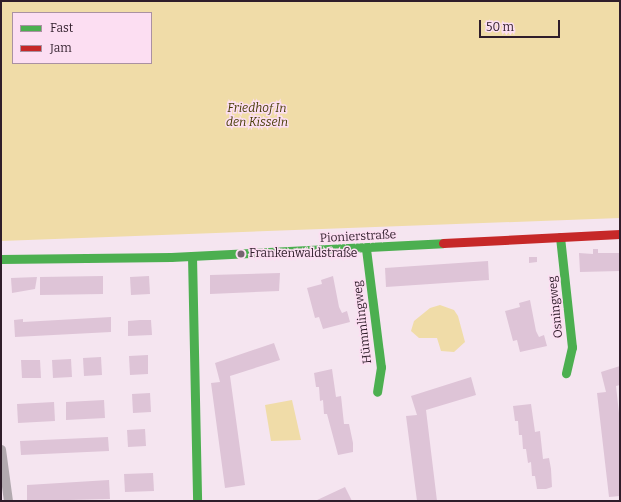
<!DOCTYPE html>
<html>
<head>
<meta charset="utf-8">
<style>
  body { margin:0 }
  #map { position:relative; width:621px; height:502px; overflow:hidden; background:#f5e5f0; font-family:Bitter,serif }
  div>[style] { position:absolute }
  [style*='--x'] { left:calc(var(--x)*1px); top:calc(var(--y)*1px); width:calc(var(--w)*1px); rotate:calc(var(--a)*1deg) }
  .green>* { inset:0; background:#f0dca8 }
  .building>* { inset:0; background:#dec4d7 }
  .street>* { height:9px; margin:-4.5px; padding:0 4.5px; transform-origin:4.5px; border-radius:4.5px; background:#b2a9af }
  .fast>* { height:9px; margin:-4.5px; padding:0 4.5px; transform-origin:4.5px; border-radius:4.5px; background:#4caf50 }
  .jam>* { height:9px; margin:-4.5px; padding:0 4.5px; transform-origin:4.5px; border-radius:4.5px; background:#c62828 }
  .dots>* { width:11px; height:11px; translate:-50% -50%; box-sizing:border-box; border:2px solid #fcdef2; border-radius:50% }
  span { translate:-50% -50%; white-space:nowrap; text-align:center; line-height:1.15; -webkit-text-stroke:3px #fcdef2; paint-order:stroke }
  .park-label { font-size:12px; color:#473c05; font-style:italic }
  .street-label { font-size:12px; color:#2f1d2a }
  .poi-label { font-size:12px; color:#2f1d2a }
  .left { translate:0 -50%; text-align:left }
  .frame { position:absolute; inset:0; border:2px solid #2f1d2a; pointer-events:none }
  .legend { position:absolute; left:12px; top:12px; width:140px; height:52px; box-sizing:border-box; background:#fcdef2; border:1px solid #aa91a2; margin:0; padding:5px 7px; list-style:none; font-size:12px; color:#2f1d2a }
  .legend li { display:flex; align-items:center; gap:8px; height:20px }
  .legend b { width:20px; border:1px solid #aa91a2 }
  .scale { position:absolute; left:479px; top:20px; width:81px; height:18px; box-sizing:border-box; border:2px solid #2f1d2a; border-top:0; padding-left:5px; font-size:12px; line-height:14px; white-space:nowrap; color:#2f1d2a; -webkit-text-stroke:3px #fcdef2; paint-order:stroke }
</style>
</head>
<body>
<div id="map">
  <div class="green">
    <i style="clip-path:polygon(evenodd,1px 1px,620px 1px,620px 218px,1px 241px,1px 1px,13px 13px,151px 13px,151px 63px,13px 63px,13px 13px)"></i>
    <i style="clip-path:polygon(440px 305px,454px 310px,458px 316px,465px 342px,454px 352px,441px 351px,437px 338px,419px 338px,411px 331px,414px 321px,430px 308px)"></i>
    <i style="clip-path:polygon(292px 400px,301px 440px,271px 441px,265px 405px)"></i>
  </div>
  <div class="building">
    <i style="clip-path:polygon(593px 249px,598px 249px,598px 253px,620px 253px,620px 271px,580px 272px,579px 253px,593px 254px)"></i>
    <i style="clip-path:polygon(529px 257px,537px 257px,537px 262px,529px 263px)"></i>
    <i style="clip-path:polygon(488px 261px,489px 280px,386px 287px,385px 268px)"></i>
    <i style="clip-path:polygon(280px 273px,279px 291px,210px 294px,210px 275px)"></i>
    <i style="clip-path:polygon(103px 276px,103px 294px,40px 295px,40px 277px)"></i>
    <i style="clip-path:polygon(149px 276px,150px 294px,131px 295px,130px 277px)"></i>
    <i style="clip-path:polygon(333px 276px,339px 307px,342px 313px,347px 311px,350px 322px,323px 329px,319px 317px,315px 318px,307px 288px,322px 284px,321px 280px)"></i>
    <i style="clip-path:polygon(37px 277px,35px 289px,12px 293px,11px 278px)"></i>
    <i style="clip-path:polygon(530px 300px,536px 331px,539px 337px,544px 335px,547px 346px,520px 352px,517px 340px,513px 341px,505px 311px,520px 307px,519px 303px)"></i>
    <i style="clip-path:polygon(111px 317px,111px 332px,15px 337px,14px 320px,23px 319px,23px 322px)"></i>
    <i style="clip-path:polygon(140px 320px,151px 320px,152px 335px,128px 336px,128px 321px)"></i>
    <i style="clip-path:polygon(274px 343px,280px 360px,230px 376px,245px 485px,225px 488px,211px 383px,220px 382px,215px 363px)"></i>
    <i style="clip-path:polygon(148px 355px,148px 374px,130px 375px,129px 356px)"></i>
    <i style="clip-path:polygon(101px 357px,102px 375px,84px 376px,83px 358px)"></i>
    <i style="clip-path:polygon(71px 359px,72px 377px,53px 378px,52px 360px)"></i>
    <i style="clip-path:polygon(21px 360px,40px 360px,41px 378px,22px 378px)"></i>
    <i style="clip-path:polygon(620px 366px,620px 385px,616px 386px,620px 422px,620px 496px,609px 497px,597px 393px,606px 392px,601px 372px)"></i>
    <i style="clip-path:polygon(332px 369px,336px 397px,341px 396px,344px 424px,349px 424px,353px 443px,353px 452px,338px 455px,327px 414px,324px 414px,323px 400px,320px 401px,319px 387px,316px 387px,314px 373px)"></i>
    <i style="clip-path:polygon(471px 377px,476px 395px,426px 410px,437px 501px,417px 501px,406px 416px,417px 415px,411px 396px)"></i>
    <i style="clip-path:polygon(150px 393px,151px 412px,133px 413px,132px 394px)"></i>
    <i style="clip-path:polygon(104px 400px,105px 418px,66px 420px,66px 402px)"></i>
    <i style="clip-path:polygon(54px 402px,55px 421px,18px 423px,17px 404px)"></i>
    <i style="clip-path:polygon(531px 404px,535px 432px,540px 431px,543px 459px,549px 458px,551px 469px,552px 487px,546px 489px,537px 489px,535px 476px,532px 476px,531px 462px,528px 463px,526px 449px,523px 449px,522px 435px,519px 435px,518px 421px,515px 421px,513px 406px)"></i>
    <i style="clip-path:polygon(145px 429px,146px 446px,128px 447px,127px 430px)"></i>
    <i style="clip-path:polygon(108px 437px,109px 451px,21px 455px,20px 441px)"></i>
    <i style="clip-path:polygon(153px 473px,154px 491px,125px 492px,124px 474px)"></i>
    <i style="clip-path:polygon(109px 480px,110px 499px,27px 501px,27px 485px)"></i>
    <i style="clip-path:polygon(345px 487px,352px 501px,315px 501px)"></i>
  </div>
  <div class="street">
    <i style="--x:1;--y:449;--w:52;--a:82.3"></i>
  </div>
  <div class="fast">
    <i style="--x:560;--y:237;--w:111;--a:83.8"></i>
    <i style="--x:572;--y:347;--w:27;--a:103"></i>
    <i style="--x:366;--y:249;--w:119;--a:82.8"></i>
    <i style="--x:381;--y:367;--w:25;--a:99"></i>
    <i style="--x:192;--y:256;--w:245;--a:88.8"></i>
    <i style="--x:1;--y:259;--w:170;--a:-0.7"></i>
    <i style="--x:171;--y:257;--w:272;--a:-2.9"></i>
  </div>
  <div class="jam">
    <i style="--x:443;--y:243;--w:177;--a:-2.9"></i>
  </div>
  <div class="dots">
    <i style="left:241px;top:254px;background:#74636f"></i>
  </div>
  <div class="park-label">
    <span style="left:257px;top:116px">Friedhof In<br>den Kisseln</span>
  </div>
  <div class="street-label">
    <span style="left:358px;top:237px;rotate:-3deg">Pionierstraße</span>
    <span style="left:556px;top:307px;rotate:-96deg">Osningweg</span>
    <span style="left:363px;top:322px;rotate:-97deg">Hümmlingweg</span>
  </div>
  <div class="poi-label">
    <span class="left" style="left:249px;top:254px">Frankenwaldstraße</span>
  </div>
  <div class="frame"></div>
  <ul class="legend">
  <li><b style="height:5px;background:#4caf50"></b>Fast</li>
  <li><b style="height:5px;background:#c62828"></b>Jam</li>
  </ul>
  <div class="scale">50 m</div>
</div>
</body>
</html>
